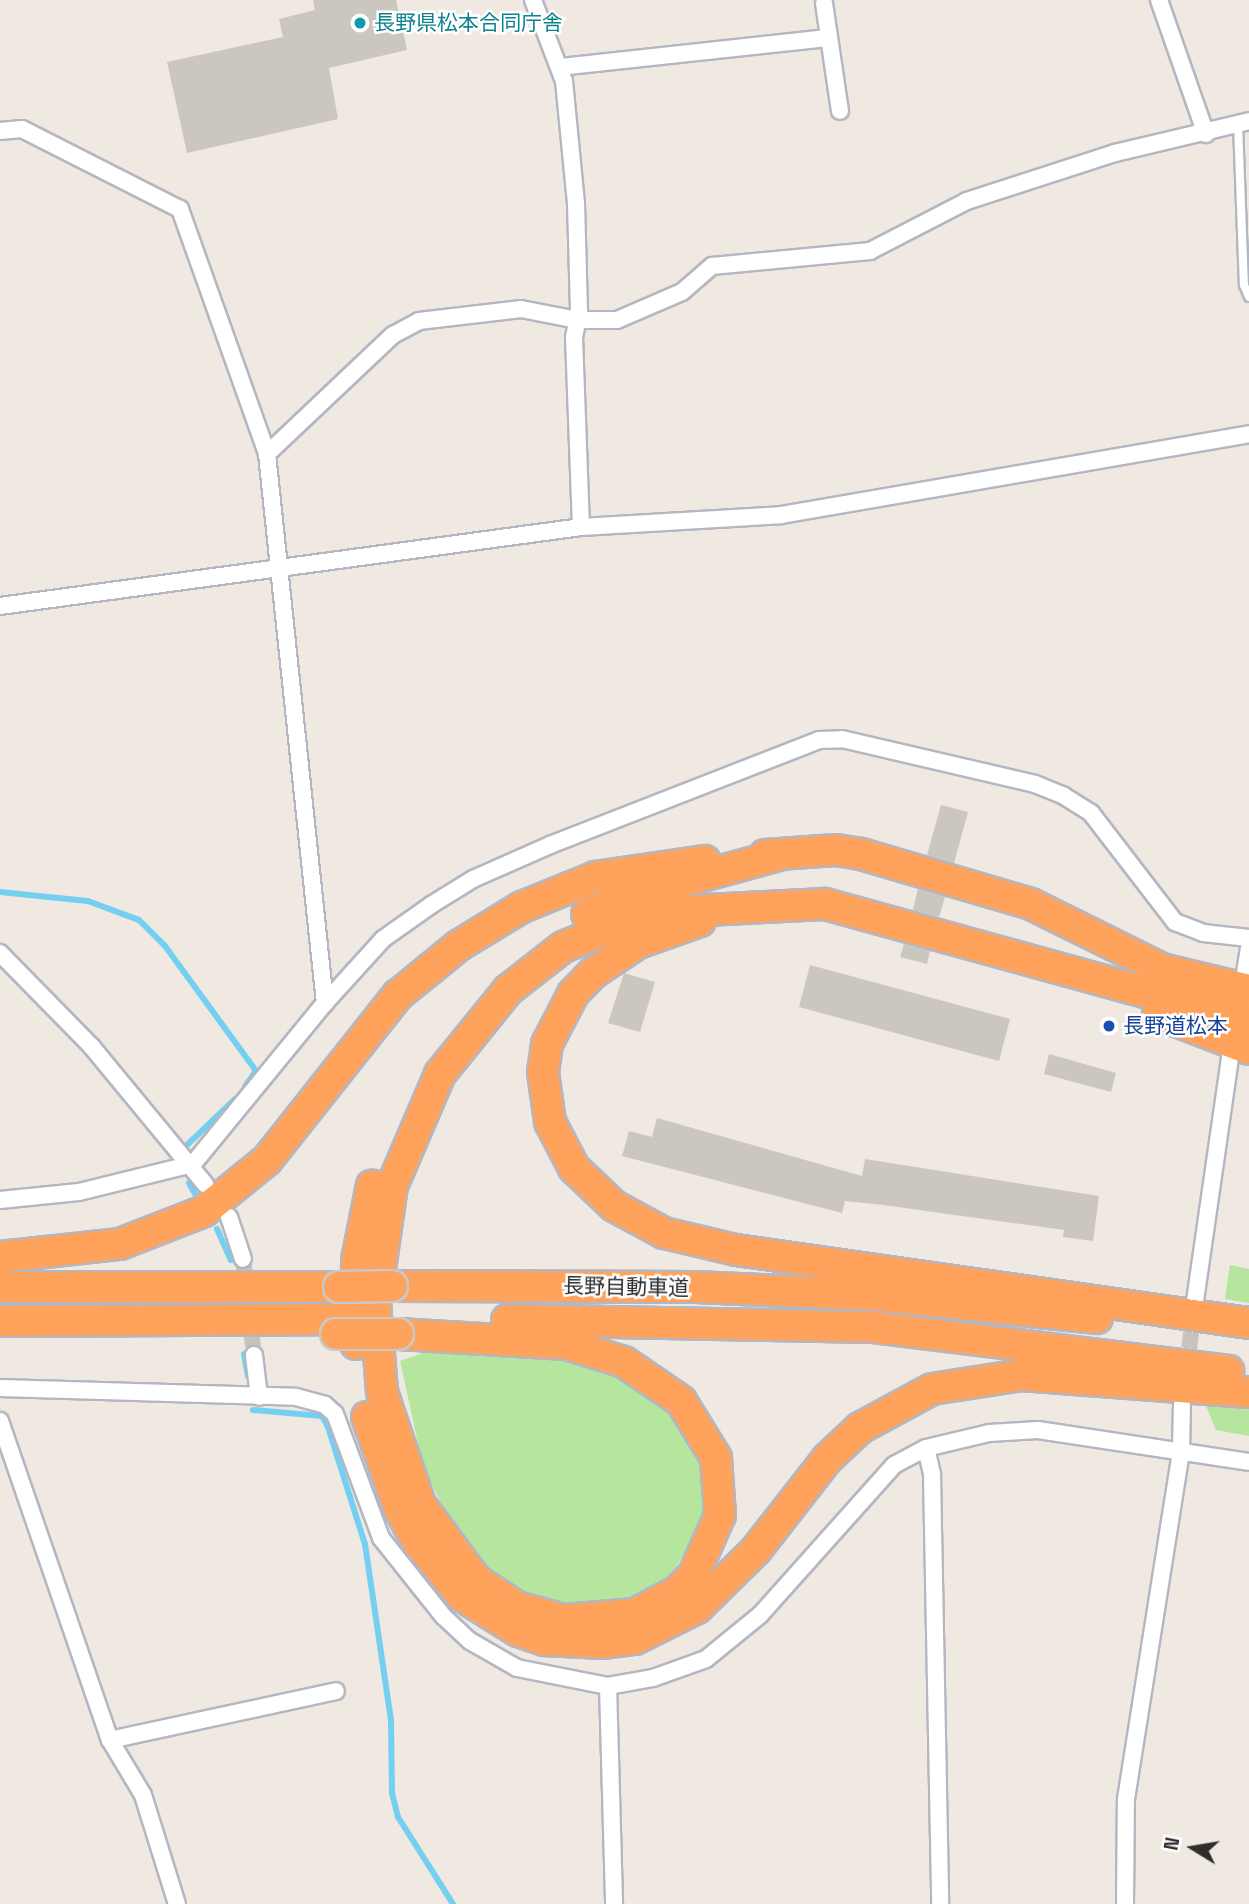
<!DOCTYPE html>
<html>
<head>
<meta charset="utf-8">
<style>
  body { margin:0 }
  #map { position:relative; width:1249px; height:1904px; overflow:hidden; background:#efe9e1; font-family:"Space Grotesk","Noto Sans JP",sans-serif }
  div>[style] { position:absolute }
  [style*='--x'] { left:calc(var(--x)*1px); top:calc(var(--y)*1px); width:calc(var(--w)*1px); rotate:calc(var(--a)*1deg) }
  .green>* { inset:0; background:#b6e59e }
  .stream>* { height:6px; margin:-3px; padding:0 3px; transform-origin:3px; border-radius:3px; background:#75cff0 }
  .building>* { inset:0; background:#cbc7bf }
  .minor-tunnel>* { height:16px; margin-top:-8px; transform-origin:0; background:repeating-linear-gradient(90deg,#c8c4bd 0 16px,transparent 0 24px) }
  .roads { filter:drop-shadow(2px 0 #b4b7c1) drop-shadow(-2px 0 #b4b7c1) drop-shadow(0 2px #b4b7c1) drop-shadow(0 -2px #b4b7c1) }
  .service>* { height:8px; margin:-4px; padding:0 4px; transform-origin:4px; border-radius:4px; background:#fff }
  .minor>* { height:16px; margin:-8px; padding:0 8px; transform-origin:8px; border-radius:8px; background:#fff }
  .motorway>* { height:30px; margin:-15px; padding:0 15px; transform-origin:15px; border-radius:15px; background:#ffa35c }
  .bridges { filter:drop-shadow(2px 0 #c9c9c9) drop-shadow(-2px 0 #c9c9c9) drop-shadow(0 2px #c9c9c9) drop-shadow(0 -2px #c9c9c9) }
  .motorway-bridge>* { height:30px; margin:-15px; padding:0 15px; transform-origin:15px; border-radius:15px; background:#ffa35c }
  .dots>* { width:19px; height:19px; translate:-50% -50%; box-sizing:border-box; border:4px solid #fff; border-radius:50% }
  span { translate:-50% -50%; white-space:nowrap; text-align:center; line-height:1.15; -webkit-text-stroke:5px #fff; paint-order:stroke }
  .culture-label { font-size:21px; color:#0d838f }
  .left { translate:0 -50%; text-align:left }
  .transit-label { font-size:21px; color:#164399 }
  .street-label { font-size:21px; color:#2e2e2e }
  .north { position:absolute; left:1158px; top:1813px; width:70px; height:70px; -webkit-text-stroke:5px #fff; paint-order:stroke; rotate:281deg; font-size:19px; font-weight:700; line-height:28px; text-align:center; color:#2e2e2e }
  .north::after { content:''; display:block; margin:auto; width:24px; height:32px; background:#2e2e2e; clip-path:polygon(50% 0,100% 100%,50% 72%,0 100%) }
</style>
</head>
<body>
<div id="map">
  <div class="green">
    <i style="clip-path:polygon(1230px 1265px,1249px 1269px,1249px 1303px,1225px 1299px)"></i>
    <i style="clip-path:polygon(432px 1350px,584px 1362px,663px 1397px,706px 1463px,704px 1523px,659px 1593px,564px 1614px,492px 1581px,467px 1552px,424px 1470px,400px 1361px)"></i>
    <i style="clip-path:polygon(1206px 1406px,1249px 1410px,1249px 1436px,1216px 1430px)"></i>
  </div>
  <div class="stream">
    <i style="--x:0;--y:892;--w:88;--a:5.8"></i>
    <i style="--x:88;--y:901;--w:54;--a:20.4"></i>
    <i style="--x:139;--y:920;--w:37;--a:45"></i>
    <i style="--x:165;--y:946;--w:155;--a:53.9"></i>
    <i style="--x:256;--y:1071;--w:19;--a:125"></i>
    <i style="--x:186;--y:1146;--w:68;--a:-43.8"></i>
    <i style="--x:189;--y:1183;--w:13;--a:61"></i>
    <i style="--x:217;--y:1229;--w:34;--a:66"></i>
    <i style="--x:244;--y:1354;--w:22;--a:80"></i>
    <i style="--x:253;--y:1410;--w:69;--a:5"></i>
    <i style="--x:322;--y:1416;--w:13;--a:61"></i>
    <i style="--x:328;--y:1427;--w:123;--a:72.5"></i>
    <i style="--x:365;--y:1544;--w:179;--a:81.6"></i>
    <i style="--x:391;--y:1721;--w:72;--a:89.2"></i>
    <i style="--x:392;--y:1793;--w:25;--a:76"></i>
    <i style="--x:398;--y:1817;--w:103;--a:57.7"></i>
  </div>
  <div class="building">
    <i style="clip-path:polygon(313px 0,396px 0,407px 50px,329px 68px,338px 119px,187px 153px,167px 62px,283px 37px,279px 19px,315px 10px)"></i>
    <i style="clip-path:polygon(941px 805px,968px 812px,954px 863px,927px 855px)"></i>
    <i style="clip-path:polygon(918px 889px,945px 897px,939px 917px,913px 910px)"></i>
    <i style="clip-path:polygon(904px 944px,930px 951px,927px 964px,900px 957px)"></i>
    <i style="clip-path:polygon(810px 965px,1010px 1019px,999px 1061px,799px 1007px)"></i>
    <i style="clip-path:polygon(624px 973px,655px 982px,640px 1032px,608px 1023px)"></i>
    <i style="clip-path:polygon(1049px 1054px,1116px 1073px,1111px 1092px,1044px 1074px)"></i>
    <i style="clip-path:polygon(657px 1118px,862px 1176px,865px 1159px,1099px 1196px,1093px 1241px,1063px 1237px,1064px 1230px,883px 1205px,845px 1201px,842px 1213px,622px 1156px,629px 1131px,652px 1137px)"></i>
  </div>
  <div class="minor-tunnel">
    <i style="--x:243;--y:1259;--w:97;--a:83.5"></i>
    <i style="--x:1186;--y:1372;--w:62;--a:-82.5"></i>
  </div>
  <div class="roads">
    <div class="service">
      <i style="--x:1238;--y:124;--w:161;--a:87.9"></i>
      <i style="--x:1244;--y:285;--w:13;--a:67"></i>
    </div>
    <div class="minor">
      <i style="--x:533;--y:0;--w:87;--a:69.1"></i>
      <i style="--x:564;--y:81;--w:123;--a:84.4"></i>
      <i style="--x:576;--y:203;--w:109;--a:88.4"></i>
      <i style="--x:579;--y:312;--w:25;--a:101"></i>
      <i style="--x:574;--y:337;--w:190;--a:87.9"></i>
      <i style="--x:1159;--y:0;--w:142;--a:70.7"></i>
      <i style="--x:824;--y:3;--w:109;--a:81.6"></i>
      <i style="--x:560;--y:67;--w:268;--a:-6.2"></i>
      <i style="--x:0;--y:131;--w:22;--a:-5"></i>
      <i style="--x:22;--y:129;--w:177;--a:26.9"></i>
      <i style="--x:180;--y:209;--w:260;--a:70.4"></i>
      <i style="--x:267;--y:454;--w:552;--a:83.97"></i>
      <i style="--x:267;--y:454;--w:173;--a:-43.4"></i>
      <i style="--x:393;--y:335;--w:30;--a:-28"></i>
      <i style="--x:419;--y:321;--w:103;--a:-6.7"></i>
      <i style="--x:521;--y:309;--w:57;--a:11.1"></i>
      <i style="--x:577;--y:320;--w:40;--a:0"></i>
      <i style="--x:617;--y:320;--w:71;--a:-23.3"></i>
      <i style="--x:682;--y:292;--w:40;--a:-41"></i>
      <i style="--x:712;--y:266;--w:159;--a:-5.4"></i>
      <i style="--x:870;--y:251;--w:109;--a:-27.3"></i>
      <i style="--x:967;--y:201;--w:156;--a:-18"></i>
      <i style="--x:1115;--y:153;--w:138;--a:-13.4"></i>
      <i style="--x:0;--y:606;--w:586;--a:-7.74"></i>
      <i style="--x:581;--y:527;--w:200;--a:-3.4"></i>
      <i style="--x:781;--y:515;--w:475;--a:-9.8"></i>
      <i style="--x:0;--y:953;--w:132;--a:45.6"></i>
      <i style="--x:92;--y:1047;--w:178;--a:50.5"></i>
      <i style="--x:1245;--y:973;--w:24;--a:-81"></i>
      <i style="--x:0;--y:1200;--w:79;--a:-5.8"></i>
      <i style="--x:79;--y:1192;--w:117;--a:-13.8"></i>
      <i style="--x:193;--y:1164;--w:208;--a:-50.7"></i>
      <i style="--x:325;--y:1003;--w:86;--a:-47.8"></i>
      <i style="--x:383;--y:939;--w:59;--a:-35.3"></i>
      <i style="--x:431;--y:905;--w:49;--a:-31.8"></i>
      <i style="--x:473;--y:879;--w:84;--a:-23.8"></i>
      <i style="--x:550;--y:845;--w:289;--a:-21.3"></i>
      <i style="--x:819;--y:740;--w:23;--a:-2"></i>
      <i style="--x:842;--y:739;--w:198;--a:13.1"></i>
      <i style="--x:1035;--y:784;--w:31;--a:22"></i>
      <i style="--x:1064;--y:796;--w:32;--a:32"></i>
      <i style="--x:1091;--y:813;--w:138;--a:52.4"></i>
      <i style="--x:1175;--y:922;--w:30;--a:21"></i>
      <i style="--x:1203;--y:933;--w:46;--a:6.2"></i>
      <i style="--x:229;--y:1217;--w:44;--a:71.6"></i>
      <i style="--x:1195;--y:1301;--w:246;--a:-81.8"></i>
      <i style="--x:254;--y:1355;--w:42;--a:83.2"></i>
      <i style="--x:0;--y:1388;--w:296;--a:1.7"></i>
      <i style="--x:296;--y:1397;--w:30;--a:15"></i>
      <i style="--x:325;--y:1405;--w:13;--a:42"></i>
      <i style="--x:335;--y:1414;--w:132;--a:69.6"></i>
      <i style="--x:381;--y:1538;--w:100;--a:51.5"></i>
      <i style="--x:443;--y:1616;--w:37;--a:43"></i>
      <i style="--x:470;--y:1641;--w:54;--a:29.9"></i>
      <i style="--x:517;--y:1668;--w:93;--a:11.2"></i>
      <i style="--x:608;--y:1686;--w:46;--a:-10.1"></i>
      <i style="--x:653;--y:1678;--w:56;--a:-19.7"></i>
      <i style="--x:706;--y:1659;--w:70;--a:-39.2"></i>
      <i style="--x:760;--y:1615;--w:201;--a:-48.2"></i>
      <i style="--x:894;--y:1465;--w:36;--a:-28"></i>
      <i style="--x:926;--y:1448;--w:65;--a:-13.4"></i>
      <i style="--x:989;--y:1433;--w:49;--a:-3.5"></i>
      <i style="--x:1038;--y:1430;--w:213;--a:8.6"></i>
      <i style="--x:0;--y:1421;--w:337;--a:71"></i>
      <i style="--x:110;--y:1740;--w:64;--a:59"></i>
      <i style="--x:143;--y:1795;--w:114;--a:72.7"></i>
      <i style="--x:926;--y:1448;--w:28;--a:77"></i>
      <i style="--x:932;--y:1475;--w:429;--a:88.9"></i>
      <i style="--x:608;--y:1686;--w:218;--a:88.4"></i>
      <i style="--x:110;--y:1740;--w:231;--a:-12.2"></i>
      <i style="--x:1125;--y:1904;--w:105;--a:-89.5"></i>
      <i style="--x:1126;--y:1799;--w:352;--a:-81"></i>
      <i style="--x:1181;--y:1451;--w:46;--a:-88.8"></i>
    </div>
    <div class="motorway">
      <i style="--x:765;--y:855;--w:71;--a:-4"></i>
      <i style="--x:836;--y:850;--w:25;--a:9"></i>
      <i style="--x:861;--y:854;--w:177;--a:16.4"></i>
      <i style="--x:1031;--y:904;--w:146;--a:26.4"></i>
      <i style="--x:1162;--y:969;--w:89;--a:13.6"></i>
      <i style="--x:587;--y:914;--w:53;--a:-22.2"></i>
      <i style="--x:636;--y:894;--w:152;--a:-15.2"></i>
      <i style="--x:700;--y:921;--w:66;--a:160.5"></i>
      <i style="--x:638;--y:943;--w:54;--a:146.3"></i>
      <i style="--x:593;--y:973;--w:29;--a:134"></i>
      <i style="--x:573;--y:994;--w:56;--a:117.5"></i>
      <i style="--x:547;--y:1044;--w:28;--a:98"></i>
      <i style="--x:543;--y:1072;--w:50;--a:82"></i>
      <i style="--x:550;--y:1122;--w:52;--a:62.4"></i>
      <i style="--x:574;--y:1168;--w:55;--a:43.5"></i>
      <i style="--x:614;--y:1206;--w:57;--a:28.4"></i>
      <i style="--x:664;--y:1233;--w:74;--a:13.3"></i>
      <i style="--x:736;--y:1250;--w:518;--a:8.1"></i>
      <i style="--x:1158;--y:1014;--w:97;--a:21"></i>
      <i style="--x:0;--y:1257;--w:121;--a:-6.2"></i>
      <i style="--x:120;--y:1244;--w:90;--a:-21.4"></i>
      <i style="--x:204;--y:1211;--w:81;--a:-39"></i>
      <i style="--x:267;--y:1160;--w:211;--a:-51.6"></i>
      <i style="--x:398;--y:995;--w:77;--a:-39.2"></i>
      <i style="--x:458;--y:946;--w:75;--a:-31.4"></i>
      <i style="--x:522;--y:907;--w:80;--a:-22.1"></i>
      <i style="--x:596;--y:877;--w:110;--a:-8.4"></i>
      <i style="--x:392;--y:1286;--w:303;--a:0.2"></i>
      <i style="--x:695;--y:1287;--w:178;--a:2.6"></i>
      <i style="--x:873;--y:1295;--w:225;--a:5.9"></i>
      <i style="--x:0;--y:1287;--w:339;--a:0"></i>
      <i style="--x:507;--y:1320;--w:365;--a:1.1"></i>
      <i style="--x:872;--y:1327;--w:359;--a:7"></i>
      <i style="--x:0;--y:1321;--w:337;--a:-0.3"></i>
      <i style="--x:398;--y:1334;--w:168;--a:3.4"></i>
      <i style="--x:566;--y:1344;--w:61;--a:17.2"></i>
      <i style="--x:624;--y:1362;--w:69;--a:34.4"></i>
      <i style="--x:681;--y:1401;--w:67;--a:58.4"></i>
      <i style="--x:716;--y:1458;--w:57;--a:86"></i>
      <i style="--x:720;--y:1515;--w:64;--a:113.8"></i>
      <i style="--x:694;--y:1574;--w:23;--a:133"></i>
      <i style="--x:678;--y:1591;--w:49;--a:151.9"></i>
      <i style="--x:635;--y:1614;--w:71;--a:175.2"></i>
      <i style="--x:564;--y:1620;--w:49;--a:-164.5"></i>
      <i style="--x:517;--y:1607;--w:49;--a:-146.6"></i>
      <i style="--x:476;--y:1580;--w:94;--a:-126.4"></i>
      <i style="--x:420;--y:1504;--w:118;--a:-108.7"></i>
      <i style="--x:382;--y:1392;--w:88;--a:-94.5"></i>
      <i style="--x:375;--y:1304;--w:119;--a:-81.8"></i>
      <i style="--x:392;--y:1186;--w:122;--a:-66.8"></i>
      <i style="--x:440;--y:1074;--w:108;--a:-51"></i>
      <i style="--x:508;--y:990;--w:70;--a:-38"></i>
      <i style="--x:563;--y:947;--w:90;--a:-22.3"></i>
      <i style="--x:646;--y:913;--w:179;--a:-2.9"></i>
      <i style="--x:825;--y:904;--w:440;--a:15.4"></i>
      <i style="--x:356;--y:1344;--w:84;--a:-89.3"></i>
      <i style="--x:357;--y:1260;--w:76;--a:-78.7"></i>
      <i style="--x:367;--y:1417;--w:99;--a:70.5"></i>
      <i style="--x:400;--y:1510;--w:37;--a:61"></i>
      <i style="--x:418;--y:1542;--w:70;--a:50.8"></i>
      <i style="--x:462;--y:1596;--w:66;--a:32"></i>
      <i style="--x:518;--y:1631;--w:28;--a:19"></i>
      <i style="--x:544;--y:1640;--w:58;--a:3"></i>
      <i style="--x:602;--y:1643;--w:33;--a:-7"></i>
      <i style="--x:635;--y:1639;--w:69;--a:-26.6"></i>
      <i style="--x:697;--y:1608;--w:83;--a:-44.5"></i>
      <i style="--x:756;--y:1550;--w:115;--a:-52"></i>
      <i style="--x:827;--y:1459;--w:45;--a:-43.2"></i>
      <i style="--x:860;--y:1428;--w:82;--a:-28.4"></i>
      <i style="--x:932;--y:1389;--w:90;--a:-8.9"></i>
      <i style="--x:1021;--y:1375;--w:229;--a:4.3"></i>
    </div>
  </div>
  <div class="bridges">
    <div class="motorway-bridge">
      <i style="--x:339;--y:1287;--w:53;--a:-1.1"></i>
      <i style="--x:336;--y:1334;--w:62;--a:0"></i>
    </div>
  </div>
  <div class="dots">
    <i style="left:360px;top:23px;background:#0f9aa8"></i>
    <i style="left:1109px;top:1026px;background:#1a4fb4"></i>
  </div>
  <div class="culture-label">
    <span class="left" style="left:374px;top:23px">長野県松本合同庁舎</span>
  </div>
  <div class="transit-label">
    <span class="left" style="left:1123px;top:1026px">長野道松本</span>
  </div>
  <div class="street-label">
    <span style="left:626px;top:1287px;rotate:1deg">長野自動車道</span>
  </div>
  <div class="north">N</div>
</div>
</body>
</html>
